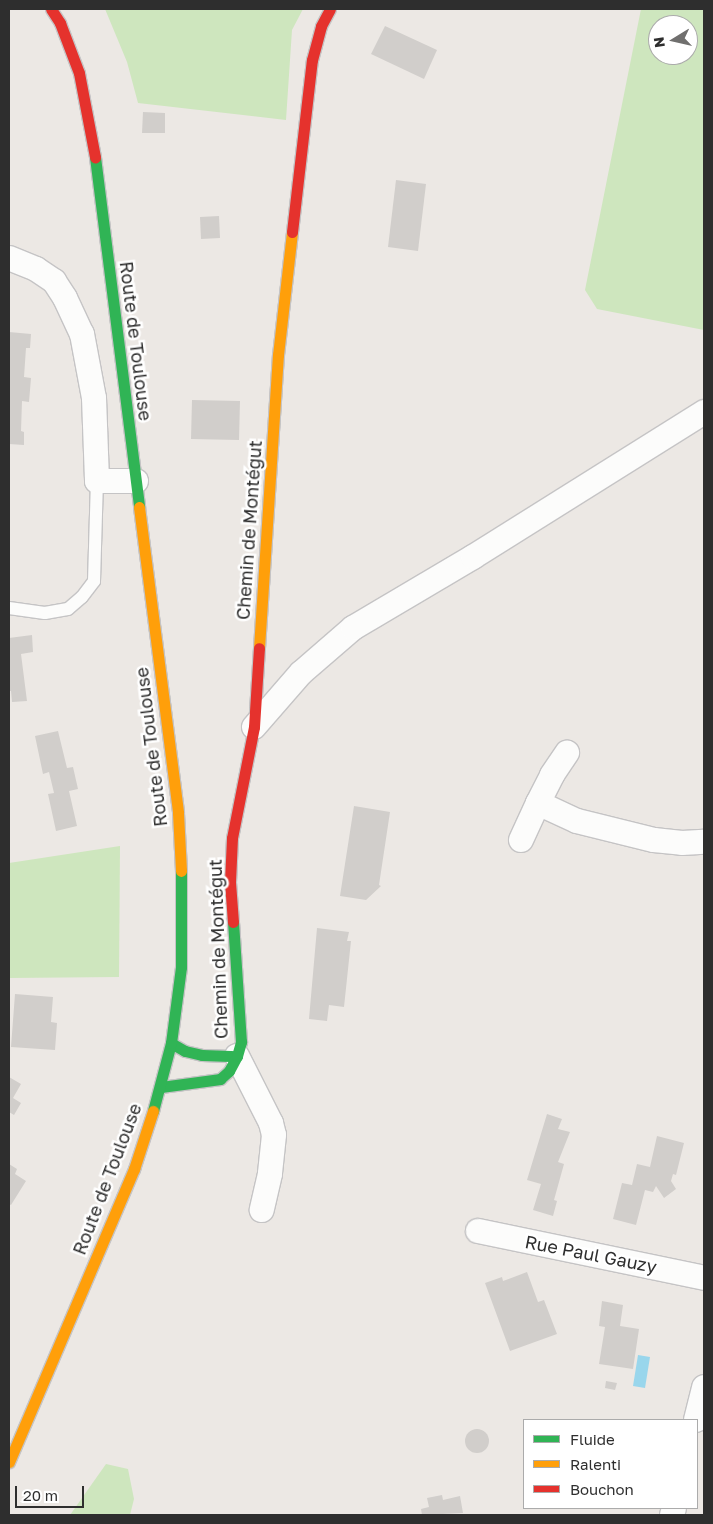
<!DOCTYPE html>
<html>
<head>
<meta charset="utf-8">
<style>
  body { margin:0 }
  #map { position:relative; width:713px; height:1524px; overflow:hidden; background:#ece8e4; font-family:"Golos Text",sans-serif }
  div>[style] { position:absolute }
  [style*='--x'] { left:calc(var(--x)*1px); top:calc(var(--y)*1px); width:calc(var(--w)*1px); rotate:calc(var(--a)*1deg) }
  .green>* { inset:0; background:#cee6be }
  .water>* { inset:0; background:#99d6ec }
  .building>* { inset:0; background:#d1cecb }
  .round { border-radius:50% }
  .roads { filter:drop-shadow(1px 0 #c5c4c5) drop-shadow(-1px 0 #c5c4c5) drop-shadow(0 1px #c5c4c5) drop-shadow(0 -1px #c5c4c5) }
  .lane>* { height:12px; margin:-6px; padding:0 6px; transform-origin:6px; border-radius:6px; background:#fcfcfb }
  .street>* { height:24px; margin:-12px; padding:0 12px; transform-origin:12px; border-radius:12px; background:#fcfcfb }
  .fast>* { height:11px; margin:-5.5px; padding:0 5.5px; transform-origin:5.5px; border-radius:5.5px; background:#30b455 }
  .slow>* { height:11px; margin:-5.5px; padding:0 5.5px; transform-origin:5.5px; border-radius:5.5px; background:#ff9f0a }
  .jam>* { height:11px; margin:-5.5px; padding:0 5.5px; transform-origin:5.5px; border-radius:5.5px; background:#e5322d }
  span { translate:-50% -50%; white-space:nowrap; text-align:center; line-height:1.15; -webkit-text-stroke:5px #fff; paint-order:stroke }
  .street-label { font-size:18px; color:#2e2e2e }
  .frame { position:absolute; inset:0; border:10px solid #2e2e2e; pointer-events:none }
  .legend { position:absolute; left:523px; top:1419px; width:175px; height:90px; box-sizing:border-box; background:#fff; border:1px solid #ababab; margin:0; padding:6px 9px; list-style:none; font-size:15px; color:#2e2e2e }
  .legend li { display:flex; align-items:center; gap:10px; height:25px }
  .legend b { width:25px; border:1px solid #ababab }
  .north { position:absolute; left:648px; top:15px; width:50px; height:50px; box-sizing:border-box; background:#fff; border:1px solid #ababab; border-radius:50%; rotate:261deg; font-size:14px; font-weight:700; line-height:20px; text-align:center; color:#2e2e2e }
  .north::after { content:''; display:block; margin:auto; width:18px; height:22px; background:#706f6e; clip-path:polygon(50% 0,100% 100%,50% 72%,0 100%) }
  .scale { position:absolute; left:15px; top:1486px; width:69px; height:22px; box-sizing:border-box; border:2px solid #2e2e2e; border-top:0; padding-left:6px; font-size:15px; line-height:18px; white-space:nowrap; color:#2e2e2e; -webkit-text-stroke:4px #fff; paint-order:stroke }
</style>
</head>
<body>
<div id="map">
  <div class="green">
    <i style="clip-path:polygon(105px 9px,303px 9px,292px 30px,286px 120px,138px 103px,127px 62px)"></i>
    <i style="clip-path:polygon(evenodd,641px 9px,704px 9px,704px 330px,597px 309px,585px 290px,641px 9px,658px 25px,688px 25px,688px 55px,658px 55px,658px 25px)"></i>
    <i style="clip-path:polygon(120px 846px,119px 977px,9px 978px,9px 863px)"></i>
    <i style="clip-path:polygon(106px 1464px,128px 1469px,134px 1499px,130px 1515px,70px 1515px)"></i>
  </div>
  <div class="water">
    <i style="clip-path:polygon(638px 1355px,650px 1357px,645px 1388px,633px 1386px)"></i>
  </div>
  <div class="building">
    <i style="clip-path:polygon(385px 26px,437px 50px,424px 79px,371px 54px)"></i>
    <i style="clip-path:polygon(143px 112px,165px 113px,165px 133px,142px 133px)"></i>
    <i style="clip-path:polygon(396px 180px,426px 184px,418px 251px,388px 247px)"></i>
    <i style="clip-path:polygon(219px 216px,220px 238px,201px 239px,200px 217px)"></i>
    <i style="clip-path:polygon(9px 332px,31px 334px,30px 348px,26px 348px,24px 377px,31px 378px,29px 402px,22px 401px,21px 431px,24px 432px,24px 445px,9px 444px)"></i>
    <i style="clip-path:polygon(192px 400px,240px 401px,239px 440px,191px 439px)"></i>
    <i style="clip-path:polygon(32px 635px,33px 652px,21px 654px,27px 701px,12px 702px,11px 691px,9px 691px,9px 638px)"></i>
    <i style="clip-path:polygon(58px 731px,67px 768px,73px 767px,78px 789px,69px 791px,77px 826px,56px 831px,48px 794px,54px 793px,49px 772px,43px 774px,35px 736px)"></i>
    <i style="clip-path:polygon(354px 806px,390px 812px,379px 885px,381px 886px,366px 900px,340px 896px)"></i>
    <i style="clip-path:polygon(317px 928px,349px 932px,347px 941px,351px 941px,344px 1007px,329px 1005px,327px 1021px,309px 1019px)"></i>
    <i style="clip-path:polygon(15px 994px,53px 997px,51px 1022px,57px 1023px,55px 1050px,11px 1047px)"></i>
    <i style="clip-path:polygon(9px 1077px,21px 1084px,13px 1098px,21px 1103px,14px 1115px,9px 1112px)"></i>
    <i style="clip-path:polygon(547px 1114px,562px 1119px,558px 1129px,570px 1132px,558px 1162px,564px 1164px,554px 1200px,557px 1201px,553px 1216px,533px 1210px,541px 1184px,527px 1180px)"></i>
    <i style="clip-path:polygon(657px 1136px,684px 1143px,676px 1175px,673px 1174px,671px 1181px,676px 1189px,664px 1198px,656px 1186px,653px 1192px,645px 1190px,636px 1225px,613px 1219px,622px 1183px,632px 1185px,637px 1164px,650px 1167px)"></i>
    <i style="clip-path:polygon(9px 1164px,17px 1169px,15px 1174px,26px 1181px,11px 1205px,9px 1204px)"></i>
    <i style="clip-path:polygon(527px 1272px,538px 1302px,544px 1300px,557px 1334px,510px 1351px,485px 1283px,502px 1277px,503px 1281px)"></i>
    <i style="clip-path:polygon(602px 1301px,623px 1305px,620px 1326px,639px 1329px,633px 1369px,599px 1364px,605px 1327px,599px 1326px)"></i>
    <i style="clip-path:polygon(606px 1381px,617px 1383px,615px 1390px,605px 1388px)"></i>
    <i class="round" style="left:465px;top:1429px;width:24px;height:24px"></i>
    <i style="clip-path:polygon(442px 1495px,443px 1500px,460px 1496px,463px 1513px,422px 1515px,421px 1509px,429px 1507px,427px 1498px)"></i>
  </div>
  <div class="roads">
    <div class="lane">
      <i style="--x:9;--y:608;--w:36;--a:8"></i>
      <i style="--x:45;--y:613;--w:23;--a:-10"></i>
      <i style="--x:68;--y:609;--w:18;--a:-41"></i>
      <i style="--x:82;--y:597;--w:20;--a:-53"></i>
      <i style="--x:94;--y:581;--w:100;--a:-88.3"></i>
    </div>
    <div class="street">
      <i style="--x:9;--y:258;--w:29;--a:22"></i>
      <i style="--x:36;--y:269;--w:22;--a:34"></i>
      <i style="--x:54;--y:281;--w:20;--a:57"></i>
      <i style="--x:65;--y:298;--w:40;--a:65"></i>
      <i style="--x:82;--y:334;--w:65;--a:79.4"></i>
      <i style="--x:94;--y:398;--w:83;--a:87.9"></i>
      <i style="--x:97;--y:481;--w:39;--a:0"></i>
      <i style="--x:254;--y:727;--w:72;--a:-49"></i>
      <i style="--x:301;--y:673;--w:69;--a:-40.9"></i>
      <i style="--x:353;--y:628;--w:139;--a:-30.6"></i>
      <i style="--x:473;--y:557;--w:273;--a:-32.1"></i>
      <i style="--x:538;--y:803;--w:31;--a:-63"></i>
      <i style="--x:552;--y:775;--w:27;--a:-56"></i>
      <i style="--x:521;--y:840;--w:41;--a:-65.3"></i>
      <i style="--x:538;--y:803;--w:43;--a:24.8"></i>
      <i style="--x:577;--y:821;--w:79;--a:13.9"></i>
      <i style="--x:654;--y:840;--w:28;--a:6"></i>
      <i style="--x:682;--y:843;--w:22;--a:-3"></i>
      <i style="--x:237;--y:1056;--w:75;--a:63.1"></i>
      <i style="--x:271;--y:1123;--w:12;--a:76"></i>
      <i style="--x:274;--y:1135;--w:39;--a:96"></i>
      <i style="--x:270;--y:1174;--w:37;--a:103"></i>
      <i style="--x:478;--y:1231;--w:231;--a:11.7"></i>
      <i style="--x:696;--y:1420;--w:34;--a:-76"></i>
      <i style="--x:672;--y:1515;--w:7;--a:-74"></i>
    </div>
    <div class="fast">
      <i style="--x:95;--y:157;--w:353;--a:82.8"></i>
      <i style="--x:171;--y:1043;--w:16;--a:30"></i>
      <i style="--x:185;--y:1051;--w:17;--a:13"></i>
      <i style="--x:202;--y:1055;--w:35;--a:2"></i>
      <i style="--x:161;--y:1087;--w:60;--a:-7.7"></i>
      <i style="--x:220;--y:1079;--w:12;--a:-42"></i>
      <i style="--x:229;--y:1071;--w:17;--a:-62"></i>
      <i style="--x:237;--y:1056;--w:15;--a:-74"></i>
      <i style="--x:241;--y:1042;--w:120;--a:-93.8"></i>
      <i style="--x:153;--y:1111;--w:70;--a:-75.2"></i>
      <i style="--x:171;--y:1043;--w:77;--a:-82.5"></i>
      <i style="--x:181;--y:967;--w:96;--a:-90"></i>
    </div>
    <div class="slow">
      <i style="--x:139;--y:507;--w:308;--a:82.7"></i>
      <i style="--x:178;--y:813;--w:58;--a:87"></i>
      <i style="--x:259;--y:648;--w:294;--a:-86.3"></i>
      <i style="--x:278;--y:355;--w:124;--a:-83.5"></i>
      <i style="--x:9;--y:1462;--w:319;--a:-66.9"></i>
      <i style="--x:134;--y:1169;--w:61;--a:-71.9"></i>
    </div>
    <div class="jam">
      <i style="--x:51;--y:9;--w:17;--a:57"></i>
      <i style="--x:60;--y:23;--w:53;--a:69.2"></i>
      <i style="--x:79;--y:73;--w:86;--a:79.2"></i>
      <i style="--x:292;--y:232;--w:173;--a:-83.4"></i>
      <i style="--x:312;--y:60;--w:35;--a:-75"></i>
      <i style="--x:321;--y:26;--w:19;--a:-62"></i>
      <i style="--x:233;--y:922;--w:40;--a:-94.3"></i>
      <i style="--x:230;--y:882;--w:44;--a:-87.4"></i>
      <i style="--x:232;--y:838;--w:113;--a:-78.8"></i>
      <i style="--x:254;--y:727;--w:79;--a:-86.4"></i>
    </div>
  </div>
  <div class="street-label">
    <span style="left:136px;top:341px;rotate:83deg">Route de Toulouse</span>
    <span style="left:249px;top:530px;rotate:-86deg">Chemin de Montégut</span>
    <span style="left:151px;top:747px;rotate:-97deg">Route de Toulouse</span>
    <span style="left:218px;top:949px;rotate:-92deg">Chemin de Montégut</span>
    <span style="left:107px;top:1179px;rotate:-69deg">Route de Toulouse</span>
    <span style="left:591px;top:1254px;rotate:11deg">Rue Paul Gauzy</span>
  </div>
  <div class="frame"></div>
  <ul class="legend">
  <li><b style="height:6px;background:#30b455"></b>Fluide</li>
  <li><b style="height:6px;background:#ff9f0a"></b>Ralenti</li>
  <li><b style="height:6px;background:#e5322d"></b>Bouchon</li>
  </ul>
  <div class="north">N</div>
  <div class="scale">20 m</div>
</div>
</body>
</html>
